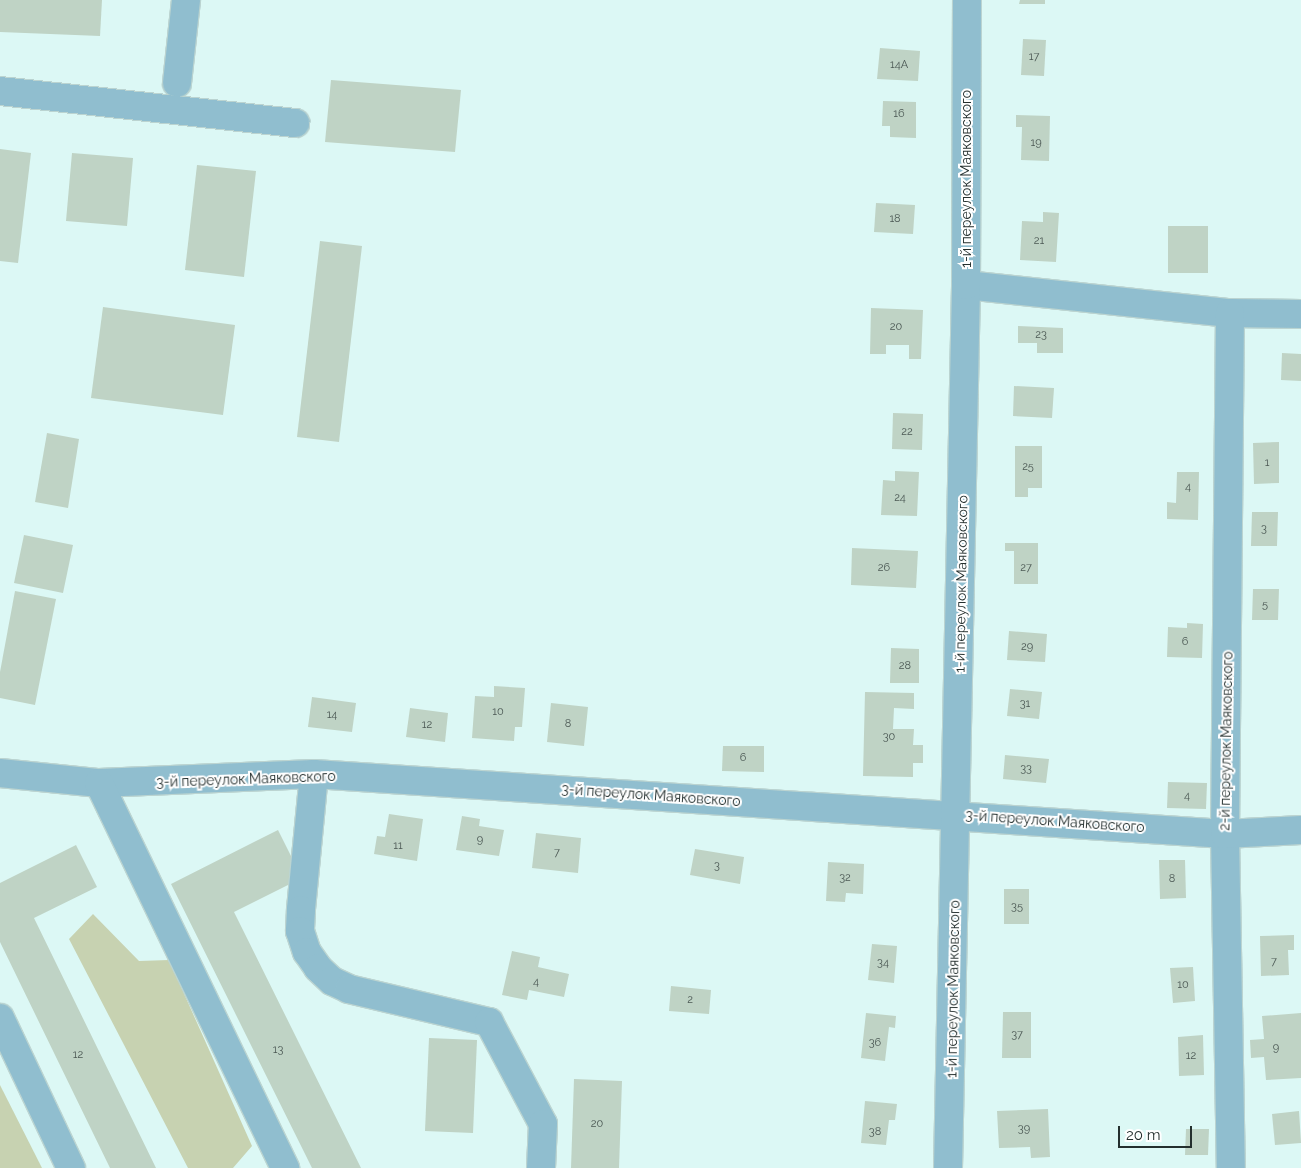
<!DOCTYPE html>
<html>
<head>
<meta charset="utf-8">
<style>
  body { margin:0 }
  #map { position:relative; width:1301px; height:1168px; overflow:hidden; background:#dcf8f5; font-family:Raleway,sans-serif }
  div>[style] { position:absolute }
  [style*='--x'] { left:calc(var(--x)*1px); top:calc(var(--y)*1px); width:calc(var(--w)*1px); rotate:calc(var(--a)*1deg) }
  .green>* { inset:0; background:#c7d2b1 }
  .building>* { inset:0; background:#bfd3c5 }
  .roads { filter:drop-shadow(1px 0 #bbd4d1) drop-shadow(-1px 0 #bbd4d1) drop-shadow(0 1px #bbd4d1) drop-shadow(0 -1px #bbd4d1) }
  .minor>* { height:28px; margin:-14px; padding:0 14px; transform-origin:14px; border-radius:14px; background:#90becf }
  span { translate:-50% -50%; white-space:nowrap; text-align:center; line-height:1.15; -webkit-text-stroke:4px #fff; paint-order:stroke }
  .number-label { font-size:11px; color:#4b5854 }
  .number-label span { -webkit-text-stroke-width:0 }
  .street-label { font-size:14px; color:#242f2e }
  .scale { position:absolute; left:1118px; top:1126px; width:74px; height:22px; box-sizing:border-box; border:2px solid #242f2e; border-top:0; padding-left:6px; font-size:15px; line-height:18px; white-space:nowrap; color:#242f2e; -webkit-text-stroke:4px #fff; paint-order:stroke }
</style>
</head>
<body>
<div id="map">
  <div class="green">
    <i style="clip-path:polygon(93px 914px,139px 961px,169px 960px,252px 1146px,233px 1168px,188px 1168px,69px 939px)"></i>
    <i style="clip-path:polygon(0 1085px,42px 1168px,0 1168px)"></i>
  </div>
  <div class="building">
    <i style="clip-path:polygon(0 0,102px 0,100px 36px,0 32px)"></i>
    <i style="clip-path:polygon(1020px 0,1045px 0,1045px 4px,1019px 4px)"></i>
    <i style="clip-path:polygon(1023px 39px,1046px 40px,1044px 76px,1021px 75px)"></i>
    <i style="clip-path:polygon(880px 48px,920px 51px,918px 81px,877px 79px)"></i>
    <i style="clip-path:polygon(331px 80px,461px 90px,455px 152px,325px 142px)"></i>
    <i style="clip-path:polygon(883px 101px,916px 102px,916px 138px,890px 137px,890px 126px,882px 126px)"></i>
    <i style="clip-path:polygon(1016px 115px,1050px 116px,1049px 161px,1021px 160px,1022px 127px,1016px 127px)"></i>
    <i style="clip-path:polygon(0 149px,31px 153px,18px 263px,0 261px)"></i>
    <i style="clip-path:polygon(72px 153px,133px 158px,127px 226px,66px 221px)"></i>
    <i style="clip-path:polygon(197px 165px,256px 171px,244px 277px,185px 270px)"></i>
    <i style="clip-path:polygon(876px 203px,915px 205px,913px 234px,874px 232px)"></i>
    <i style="clip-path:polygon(1043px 212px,1059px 213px,1056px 262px,1020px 260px,1022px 221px,1043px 222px)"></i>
    <i style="clip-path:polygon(1168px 226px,1208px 226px,1208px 273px,1168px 273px)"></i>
    <i style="clip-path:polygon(320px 241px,362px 246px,339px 442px,297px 437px)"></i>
    <i style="clip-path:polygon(103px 307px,235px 325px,223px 415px,91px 398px)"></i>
    <i style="clip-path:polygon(871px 308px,923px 310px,921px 359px,909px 359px,909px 345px,886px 345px,886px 354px,870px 354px)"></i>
    <i style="clip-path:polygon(1018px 326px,1063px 328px,1063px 353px,1037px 353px,1037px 343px,1018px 343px)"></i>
    <i style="clip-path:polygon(1282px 353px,1301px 354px,1301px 381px,1281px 380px)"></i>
    <i style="clip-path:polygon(1014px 386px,1054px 388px,1052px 418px,1013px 416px)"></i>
    <i style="clip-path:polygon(893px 413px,923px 414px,922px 450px,892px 449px)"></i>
    <i style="clip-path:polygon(47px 433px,79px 439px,68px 508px,35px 502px)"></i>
    <i style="clip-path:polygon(1279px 442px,1279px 483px,1254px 484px,1253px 443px)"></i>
    <i style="clip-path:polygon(1015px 446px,1042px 446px,1042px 488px,1028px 488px,1028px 497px,1015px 497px)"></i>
    <i style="clip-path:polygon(895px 471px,919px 472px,917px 516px,881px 515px,883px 480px,895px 481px)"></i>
    <i style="clip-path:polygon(1177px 472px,1199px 472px,1198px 520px,1167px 519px,1167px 502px,1176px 503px)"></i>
    <i style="clip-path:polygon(1252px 512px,1278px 512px,1277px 546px,1251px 546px)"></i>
    <i style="clip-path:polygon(24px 535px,73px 545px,63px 593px,14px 583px)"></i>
    <i style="clip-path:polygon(1005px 543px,1038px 543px,1038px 584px,1014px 584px,1014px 551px,1005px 551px)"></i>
    <i style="clip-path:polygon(852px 548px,918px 551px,916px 588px,851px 585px)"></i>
    <i style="clip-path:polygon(1253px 589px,1279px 589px,1278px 620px,1252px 620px)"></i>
    <i style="clip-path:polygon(15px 591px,56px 599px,35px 705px,0 698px,0 672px)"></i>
    <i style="clip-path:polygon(1187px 623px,1203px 624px,1202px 658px,1167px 657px,1168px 627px,1187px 628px)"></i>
    <i style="clip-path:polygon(1009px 631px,1047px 634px,1045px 662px,1007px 660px)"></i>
    <i style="clip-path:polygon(891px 648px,919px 649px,919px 683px,890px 683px)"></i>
    <i style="clip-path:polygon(494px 686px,525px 688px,522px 727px,515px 727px,514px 741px,472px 738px,475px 696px,494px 697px)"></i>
    <i style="clip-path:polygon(1010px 689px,1042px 692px,1039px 719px,1007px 716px)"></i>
    <i style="clip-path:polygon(865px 692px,914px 693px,914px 709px,894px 708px,893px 729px,914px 729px,913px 745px,923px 745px,923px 763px,913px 763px,913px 777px,863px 776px)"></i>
    <i style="clip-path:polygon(312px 697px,356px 703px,352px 732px,308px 727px)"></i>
    <i style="clip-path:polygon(551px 703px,588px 707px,584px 746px,547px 742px)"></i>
    <i style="clip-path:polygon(410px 708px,448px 713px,445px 742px,406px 737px)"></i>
    <i style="clip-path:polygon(723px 746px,764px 746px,764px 772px,722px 771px)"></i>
    <i style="clip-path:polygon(1005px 755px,1049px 759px,1046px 783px,1003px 779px)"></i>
    <i style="clip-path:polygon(1168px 782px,1207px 783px,1206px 809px,1167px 808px)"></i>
    <i style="clip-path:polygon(389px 814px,423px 819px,417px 861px,374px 854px,377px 836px,385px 837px)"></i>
    <i style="clip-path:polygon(462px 816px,480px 819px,479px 826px,504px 830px,499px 856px,456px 850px)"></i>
    <i style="clip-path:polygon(278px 830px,302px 878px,234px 912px,361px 1168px,312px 1168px,171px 884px)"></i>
    <i style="clip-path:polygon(536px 833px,581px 838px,578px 873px,532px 868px)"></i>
    <i style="clip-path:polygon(76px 845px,97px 887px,34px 918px,156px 1168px,110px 1168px,0 942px,0 883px)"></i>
    <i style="clip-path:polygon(695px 849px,744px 857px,740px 884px,690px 875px)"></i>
    <i style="clip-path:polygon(1159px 860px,1185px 860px,1186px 898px,1160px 899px)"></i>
    <i style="clip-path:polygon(828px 862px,864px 864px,863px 894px,846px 893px,845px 902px,826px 901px)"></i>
    <i style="clip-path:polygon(1004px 889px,1029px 889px,1029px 924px,1004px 924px)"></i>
    <i style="clip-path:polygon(1294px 935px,1294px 950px,1288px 950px,1289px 975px,1261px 976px,1260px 936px)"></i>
    <i style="clip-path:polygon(872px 944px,897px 946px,894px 983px,868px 980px)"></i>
    <i style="clip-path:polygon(512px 951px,540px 957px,538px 967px,569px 974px,564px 997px,529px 990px,527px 1000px,502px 995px)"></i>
    <i style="clip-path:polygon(1193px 967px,1195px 1001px,1173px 1003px,1170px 968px)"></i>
    <i style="clip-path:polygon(671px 986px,711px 990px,709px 1014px,669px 1011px)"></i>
    <i style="clip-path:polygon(1003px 1012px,1031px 1012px,1031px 1058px,1002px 1058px)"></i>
    <i style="clip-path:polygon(866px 1013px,896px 1016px,895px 1028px,889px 1027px,885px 1061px,861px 1058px)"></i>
    <i style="clip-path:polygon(1301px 1013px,1301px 1078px,1266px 1080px,1264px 1057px,1251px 1058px,1250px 1040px,1264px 1039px,1262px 1016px)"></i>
    <i style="clip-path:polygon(1203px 1035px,1204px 1075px,1179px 1076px,1178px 1037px)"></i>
    <i style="clip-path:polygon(429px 1038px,477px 1040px,473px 1133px,425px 1131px)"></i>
    <i style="clip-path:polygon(574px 1079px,622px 1081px,619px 1168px,571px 1168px)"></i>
    <i style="clip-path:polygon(865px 1101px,897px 1104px,895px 1120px,889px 1120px,886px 1145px,861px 1143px)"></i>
    <i style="clip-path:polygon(1048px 1109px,1050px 1157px,1031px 1158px,1030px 1147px,999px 1148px,997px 1111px)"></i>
    <i style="clip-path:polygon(1299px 1111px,1301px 1143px,1275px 1145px,1272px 1114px)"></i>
    <i style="clip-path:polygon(1186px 1129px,1209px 1129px,1208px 1155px,1185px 1155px)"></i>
  </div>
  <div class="roads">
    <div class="minor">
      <i style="--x:177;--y:83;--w:83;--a:-83.8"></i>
      <i style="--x:0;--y:91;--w:297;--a:6.2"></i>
      <i style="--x:966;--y:285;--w:265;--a:6.1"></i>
      <i style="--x:1230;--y:313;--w:71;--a:0.8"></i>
      <i style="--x:1230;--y:313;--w:521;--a:90.55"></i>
      <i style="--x:1225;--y:834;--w:334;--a:89"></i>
      <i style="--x:0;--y:773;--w:100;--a:5.8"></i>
      <i style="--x:99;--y:783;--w:215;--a:-2.4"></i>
      <i style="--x:314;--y:774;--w:913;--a:3.77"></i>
      <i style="--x:1225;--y:834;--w:76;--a:-3"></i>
      <i style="--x:314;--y:774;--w:137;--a:95.5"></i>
      <i style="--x:301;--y:910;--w:21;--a:93"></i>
      <i style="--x:300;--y:931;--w:22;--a:72"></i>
      <i style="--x:307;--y:952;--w:19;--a:55"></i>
      <i style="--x:318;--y:968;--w:19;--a:43"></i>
      <i style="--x:332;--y:981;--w:19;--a:25"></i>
      <i style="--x:349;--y:989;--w:144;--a:13.3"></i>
      <i style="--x:489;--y:1022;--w:115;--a:62.1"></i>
      <i style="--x:543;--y:1124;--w:44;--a:92.6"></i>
      <i style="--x:99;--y:783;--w:428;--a:64.2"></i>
      <i style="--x:0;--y:1018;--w:166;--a:64.7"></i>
      <i style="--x:948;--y:1168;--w:883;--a:-88.83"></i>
      <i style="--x:966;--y:285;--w:285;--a:-89.8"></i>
    </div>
  </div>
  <div class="number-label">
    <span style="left:1034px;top:57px">17</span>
    <span style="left:899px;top:65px">14А</span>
    <span style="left:899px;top:114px">16</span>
    <span style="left:1036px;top:143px">19</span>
    <span style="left:895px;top:219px">18</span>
    <span style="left:1039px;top:241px">21</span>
    <span style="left:896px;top:327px">20</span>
    <span style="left:1041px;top:335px">23</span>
    <span style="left:907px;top:432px">22</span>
    <span style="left:1267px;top:463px">1</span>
    <span style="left:1028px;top:467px">25</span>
    <span style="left:1188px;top:487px">4</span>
    <span style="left:900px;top:498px">24</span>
    <span style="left:1264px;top:529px">3</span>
    <span style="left:884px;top:568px">26</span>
    <span style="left:1026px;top:568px">27</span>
    <span style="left:1265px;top:605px">5</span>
    <span style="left:1185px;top:642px">6</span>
    <span style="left:1027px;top:647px">29</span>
    <span style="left:905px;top:666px">28</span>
    <span style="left:1025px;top:704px">31</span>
    <span style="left:498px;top:712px">10</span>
    <span style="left:332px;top:715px">14</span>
    <span style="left:568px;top:724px">8</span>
    <span style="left:427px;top:725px">12</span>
    <span style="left:889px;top:737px">30</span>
    <span style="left:743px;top:758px">6</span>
    <span style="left:1026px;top:769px">33</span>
    <span style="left:1187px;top:796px">4</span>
    <span style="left:480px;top:840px">9</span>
    <span style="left:398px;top:846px">11</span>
    <span style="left:557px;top:853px">7</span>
    <span style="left:717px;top:866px">3</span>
    <span style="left:845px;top:878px">32</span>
    <span style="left:1172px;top:879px">8</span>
    <span style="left:1017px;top:907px">35</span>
    <span style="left:1274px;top:962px">7</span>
    <span style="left:883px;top:963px">34</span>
    <span style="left:536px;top:982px">4</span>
    <span style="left:1183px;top:985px">10</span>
    <span style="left:690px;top:1000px">2</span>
    <span style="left:1017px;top:1035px">37</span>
    <span style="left:875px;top:1043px">36</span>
    <span style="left:1276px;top:1048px">9</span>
    <span style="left:278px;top:1050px">13</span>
    <span style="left:78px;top:1055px">12</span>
    <span style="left:1191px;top:1056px">12</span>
    <span style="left:597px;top:1124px">20</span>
    <span style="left:1024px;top:1129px">39</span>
    <span style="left:875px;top:1132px">38</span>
  </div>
  <div class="street-label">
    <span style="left:966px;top:179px;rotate:-90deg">1-й переулок Маяковского</span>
    <span style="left:961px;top:584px;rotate:-89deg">1-й переулок Маяковского</span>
    <span style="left:1226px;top:741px;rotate:-89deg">2-й переулок Маяковского</span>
    <span style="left:246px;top:779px;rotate:-2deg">3-й переулок Маяковского</span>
    <span style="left:651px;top:795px;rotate:4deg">3-й переулок Маяковского</span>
    <span style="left:1055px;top:821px;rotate:4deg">3-й переулок Маяковского</span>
    <span style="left:953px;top:989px;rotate:-89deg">1-й переулок Маяковского</span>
  </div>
  <div class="scale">20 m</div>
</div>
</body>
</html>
